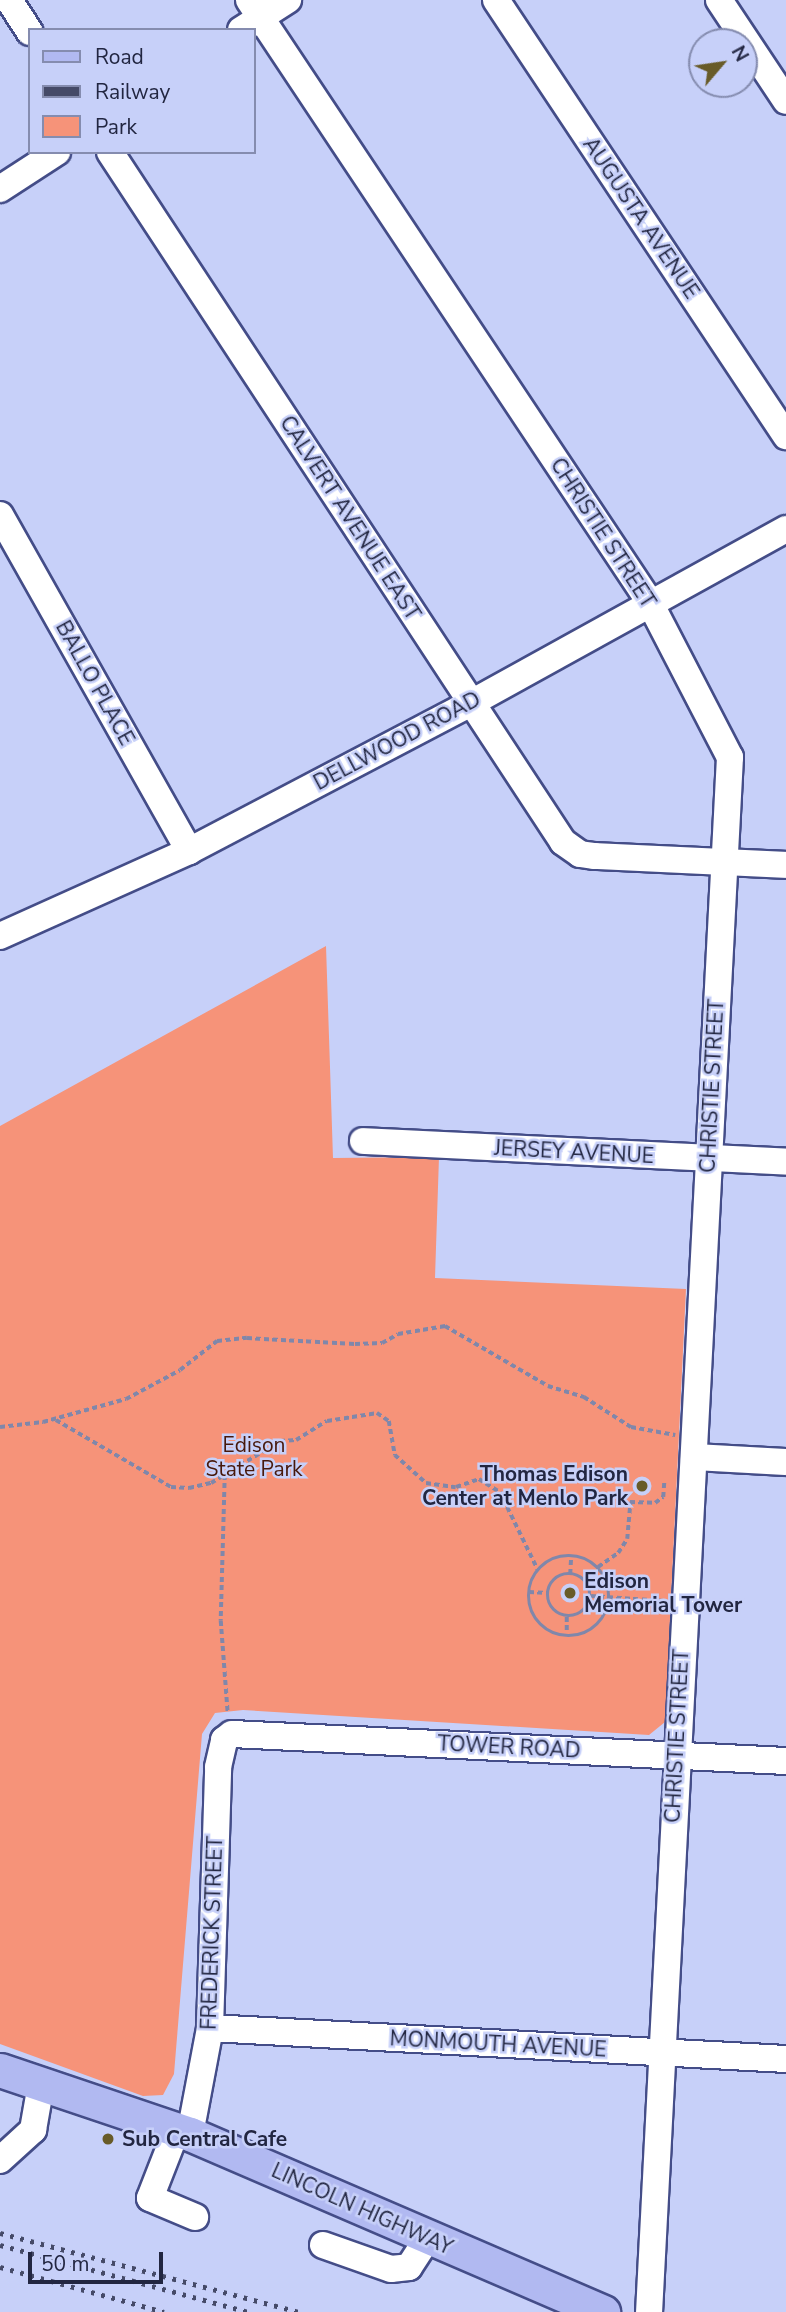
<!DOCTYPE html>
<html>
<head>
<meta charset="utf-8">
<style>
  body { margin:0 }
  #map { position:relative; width:786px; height:2312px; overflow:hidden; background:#c7d0f9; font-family:"Nunito Sans",sans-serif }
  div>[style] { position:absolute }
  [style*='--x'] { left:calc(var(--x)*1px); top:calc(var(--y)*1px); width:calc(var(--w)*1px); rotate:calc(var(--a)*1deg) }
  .green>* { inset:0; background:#f69379 }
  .path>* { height:3.5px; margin-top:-1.75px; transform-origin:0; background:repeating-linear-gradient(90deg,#8087aa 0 5px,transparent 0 8.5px) }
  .path>.ring { margin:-1.75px; padding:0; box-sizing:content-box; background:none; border:3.5px solid #8087aa; border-radius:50% }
  .roads { filter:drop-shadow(2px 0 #444d88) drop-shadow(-2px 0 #444d88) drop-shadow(0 2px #444d88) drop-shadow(0 -2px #444d88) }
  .minor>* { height:26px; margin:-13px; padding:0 13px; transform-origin:13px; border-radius:13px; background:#fff }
  .major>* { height:33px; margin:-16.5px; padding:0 16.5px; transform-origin:16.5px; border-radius:16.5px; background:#b1b9f1 }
  .rail>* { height:5px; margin-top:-2.5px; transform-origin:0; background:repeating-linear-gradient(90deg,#454a68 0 3.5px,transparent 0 10.5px) }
  .dots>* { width:19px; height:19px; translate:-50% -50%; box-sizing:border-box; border:4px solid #c7d0f9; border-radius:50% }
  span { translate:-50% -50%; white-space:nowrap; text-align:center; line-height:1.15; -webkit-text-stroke:5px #c7d0f9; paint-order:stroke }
  .street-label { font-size:21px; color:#222641 }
  .park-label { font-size:21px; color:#47180b }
  .poi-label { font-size:21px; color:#222641; font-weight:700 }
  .right { translate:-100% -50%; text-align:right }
  .left { translate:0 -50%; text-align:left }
  .legend { position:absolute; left:28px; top:28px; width:228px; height:126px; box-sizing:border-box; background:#c7d0f9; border:2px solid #858caf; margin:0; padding:9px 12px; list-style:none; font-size:21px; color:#222641 }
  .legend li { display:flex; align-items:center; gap:14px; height:35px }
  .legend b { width:35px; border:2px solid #858caf }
  .north { position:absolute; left:688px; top:28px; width:70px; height:70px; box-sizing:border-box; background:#c7d0f9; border:2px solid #858caf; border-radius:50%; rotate:61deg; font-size:19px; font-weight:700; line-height:28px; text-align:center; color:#222641 }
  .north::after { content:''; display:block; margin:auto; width:24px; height:32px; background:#685b28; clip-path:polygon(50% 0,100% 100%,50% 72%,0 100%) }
  .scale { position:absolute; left:28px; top:2252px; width:135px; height:32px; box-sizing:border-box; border:4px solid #222641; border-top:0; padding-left:9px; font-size:21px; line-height:24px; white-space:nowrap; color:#222641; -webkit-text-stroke:5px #c7d0f9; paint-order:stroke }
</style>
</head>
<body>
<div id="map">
  <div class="green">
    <i style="clip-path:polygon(326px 946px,333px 1158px,439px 1157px,435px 1278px,686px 1289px,665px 1722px,649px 1735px,243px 1710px,215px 1713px,202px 1734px,174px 2074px,163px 2095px,143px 2096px,0 2044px,0 1126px)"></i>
  </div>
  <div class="path">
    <i style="--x:56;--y:1420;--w:133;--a:30.2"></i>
    <i style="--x:171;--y:1487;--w:18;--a:3"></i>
    <i style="--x:189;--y:1488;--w:23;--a:-13"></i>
    <i style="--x:211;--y:1483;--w:81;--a:-31.3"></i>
    <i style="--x:280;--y:1441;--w:16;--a:-4"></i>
    <i style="--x:296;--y:1440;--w:36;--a:-32"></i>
    <i style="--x:327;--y:1421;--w:51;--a:-9.1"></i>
    <i style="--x:377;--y:1413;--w:14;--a:34"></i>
    <i style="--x:389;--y:1421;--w:35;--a:80"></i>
    <i style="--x:395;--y:1455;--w:42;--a:42.1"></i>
    <i style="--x:426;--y:1483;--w:30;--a:8"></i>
    <i style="--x:456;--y:1487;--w:24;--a:-19"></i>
    <i style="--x:479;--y:1479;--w:25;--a:32"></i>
    <i style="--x:500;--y:1492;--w:87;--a:64"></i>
    <i style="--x:0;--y:1427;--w:43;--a:-6.6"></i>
    <i style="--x:43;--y:1422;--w:86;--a:-15.5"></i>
    <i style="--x:126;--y:1399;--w:61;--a:-28.2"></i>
    <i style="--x:180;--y:1370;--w:47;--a:-38.1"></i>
    <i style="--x:217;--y:1341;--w:30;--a:-6"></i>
    <i style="--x:247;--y:1338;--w:108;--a:3.2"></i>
    <i style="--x:355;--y:1344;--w:27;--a:-2"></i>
    <i style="--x:382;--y:1343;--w:18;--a:-29"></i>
    <i style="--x:398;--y:1334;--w:48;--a:-9.7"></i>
    <i style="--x:445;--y:1326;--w:119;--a:30.2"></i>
    <i style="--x:548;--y:1386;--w:38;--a:17"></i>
    <i style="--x:584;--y:1397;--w:56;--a:32.6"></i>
    <i style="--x:631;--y:1427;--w:45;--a:10.3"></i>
    <i style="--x:225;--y:1475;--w:146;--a:91.6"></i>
    <i style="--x:221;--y:1621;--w:93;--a:85.7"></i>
    <i class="ring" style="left:529px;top:1556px;width:76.5px;height:76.5px"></i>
    <i style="--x:598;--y:1567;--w:24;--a:-35"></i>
    <i style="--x:618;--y:1553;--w:17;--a:-57"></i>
    <i style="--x:627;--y:1539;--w:37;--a:-85"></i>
    <i style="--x:630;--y:1502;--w:25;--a:2"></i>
    <i style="--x:655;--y:1503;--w:10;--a:-37"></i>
    <i style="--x:663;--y:1497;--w:15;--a:-86"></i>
    <i class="ring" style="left:548px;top:1574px;width:38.5px;height:38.5px"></i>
    <i style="--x:570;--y:1574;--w:19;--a:-87"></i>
    <i style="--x:529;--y:1592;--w:19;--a:3"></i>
    <i style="--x:591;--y:1596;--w:74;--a:3.9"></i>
    <i style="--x:567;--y:1617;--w:19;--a:90"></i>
  </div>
  <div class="roads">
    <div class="minor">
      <i style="--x:9;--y:0;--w:38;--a:57"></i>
      <i style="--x:249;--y:0;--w:722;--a:56.35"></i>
      <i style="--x:649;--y:601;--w:176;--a:62.6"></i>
      <i style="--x:730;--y:757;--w:1557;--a:92.98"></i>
      <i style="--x:496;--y:0;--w:524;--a:56.37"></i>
      <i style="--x:719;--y:0;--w:121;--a:56.4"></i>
      <i style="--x:241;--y:30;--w:56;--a:-32.6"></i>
      <i style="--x:110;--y:152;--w:825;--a:56.71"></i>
      <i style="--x:563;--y:842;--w:21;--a:35"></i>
      <i style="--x:580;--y:854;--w:15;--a:8"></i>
      <i style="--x:595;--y:856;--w:191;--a:2.7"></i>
      <i style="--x:0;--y:189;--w:68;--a:-33"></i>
      <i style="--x:0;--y:515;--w:386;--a:60.6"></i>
      <i style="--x:0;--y:936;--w:207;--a:-24.2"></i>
      <i style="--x:189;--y:851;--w:318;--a:-27.7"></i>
      <i style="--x:471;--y:703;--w:360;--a:-28.9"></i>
      <i style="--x:363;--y:1141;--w:424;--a:2.8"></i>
      <i style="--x:694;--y:1457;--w:92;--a:3.1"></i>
      <i style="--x:210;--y:2028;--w:577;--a:3.08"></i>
      <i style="--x:177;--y:2129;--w:74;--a:111.4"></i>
      <i style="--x:150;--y:2198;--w:49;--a:22.9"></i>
      <i style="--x:190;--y:2134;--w:108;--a:-79.3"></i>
      <i style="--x:210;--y:2028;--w:261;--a:-88.2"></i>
      <i style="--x:218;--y:1767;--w:28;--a:-77"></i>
      <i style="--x:224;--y:1740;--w:10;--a:-37"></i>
      <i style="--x:232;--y:1734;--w:555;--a:2.79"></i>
      <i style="--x:0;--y:2160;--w:45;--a:-42.3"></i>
      <i style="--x:33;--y:2130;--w:47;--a:-80.1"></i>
      <i style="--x:323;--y:2245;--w:72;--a:19.4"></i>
      <i style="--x:391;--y:2269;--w:18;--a:-6"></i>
      <i style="--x:409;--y:2267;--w:35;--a:-57"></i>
    </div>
    <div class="major">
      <i style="--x:0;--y:2070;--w:200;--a:18.6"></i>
      <i style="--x:190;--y:2134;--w:450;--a:23.3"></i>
    </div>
  </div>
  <div class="rail">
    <i style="--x:0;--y:2233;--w:308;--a:14.8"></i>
    <i style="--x:0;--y:2245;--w:258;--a:15.1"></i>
    <i style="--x:0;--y:2267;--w:170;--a:15.3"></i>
  </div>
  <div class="dots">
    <i style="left:642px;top:1486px;background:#685b28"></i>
    <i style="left:570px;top:1593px;background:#685b28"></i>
    <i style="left:108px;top:2139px;background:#685b28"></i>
  </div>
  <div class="street-label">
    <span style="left:641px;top:218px;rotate:56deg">AUGUSTA AVENUE</span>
    <span style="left:350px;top:518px;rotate:57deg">CALVERT AVENUE EAST</span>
    <span style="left:603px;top:533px;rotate:57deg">CHRISTIE STREET</span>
    <span style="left:95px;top:683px;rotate:61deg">BALLO PLACE</span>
    <span style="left:397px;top:741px;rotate:-28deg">DELLWOOD ROAD</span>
    <span style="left:712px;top:1086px;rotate:-87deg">CHRISTIE STREET</span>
    <span style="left:574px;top:1152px;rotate:3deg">JERSEY AVENUE</span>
    <span style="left:677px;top:1736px;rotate:-87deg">CHRISTIE STREET</span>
    <span style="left:509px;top:1747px;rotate:3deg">TOWER ROAD</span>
    <span style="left:212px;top:1933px;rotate:-88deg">FREDERICK STREET</span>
    <span style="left:498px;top:2044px;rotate:3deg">MONMOUTH AVENUE</span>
    <span style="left:362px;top:2209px;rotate:24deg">LINCOLN HIGHWAY</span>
  </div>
  <div class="park-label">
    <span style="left:254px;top:1457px">Edison<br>State Park</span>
  </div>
  <div class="poi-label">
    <span class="right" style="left:628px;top:1486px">Thomas Edison<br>Center at Menlo Park</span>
    <span class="left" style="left:584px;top:1593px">Edison<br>Memorial Tower</span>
    <span class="left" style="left:122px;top:2139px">Sub Central Cafe</span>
  </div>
  <ul class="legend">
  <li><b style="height:9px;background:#b1b9f1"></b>Road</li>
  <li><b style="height:9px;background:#454a68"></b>Railway</li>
  <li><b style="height:19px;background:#f69379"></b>Park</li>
  </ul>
  <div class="north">N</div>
  <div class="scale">50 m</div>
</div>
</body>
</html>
